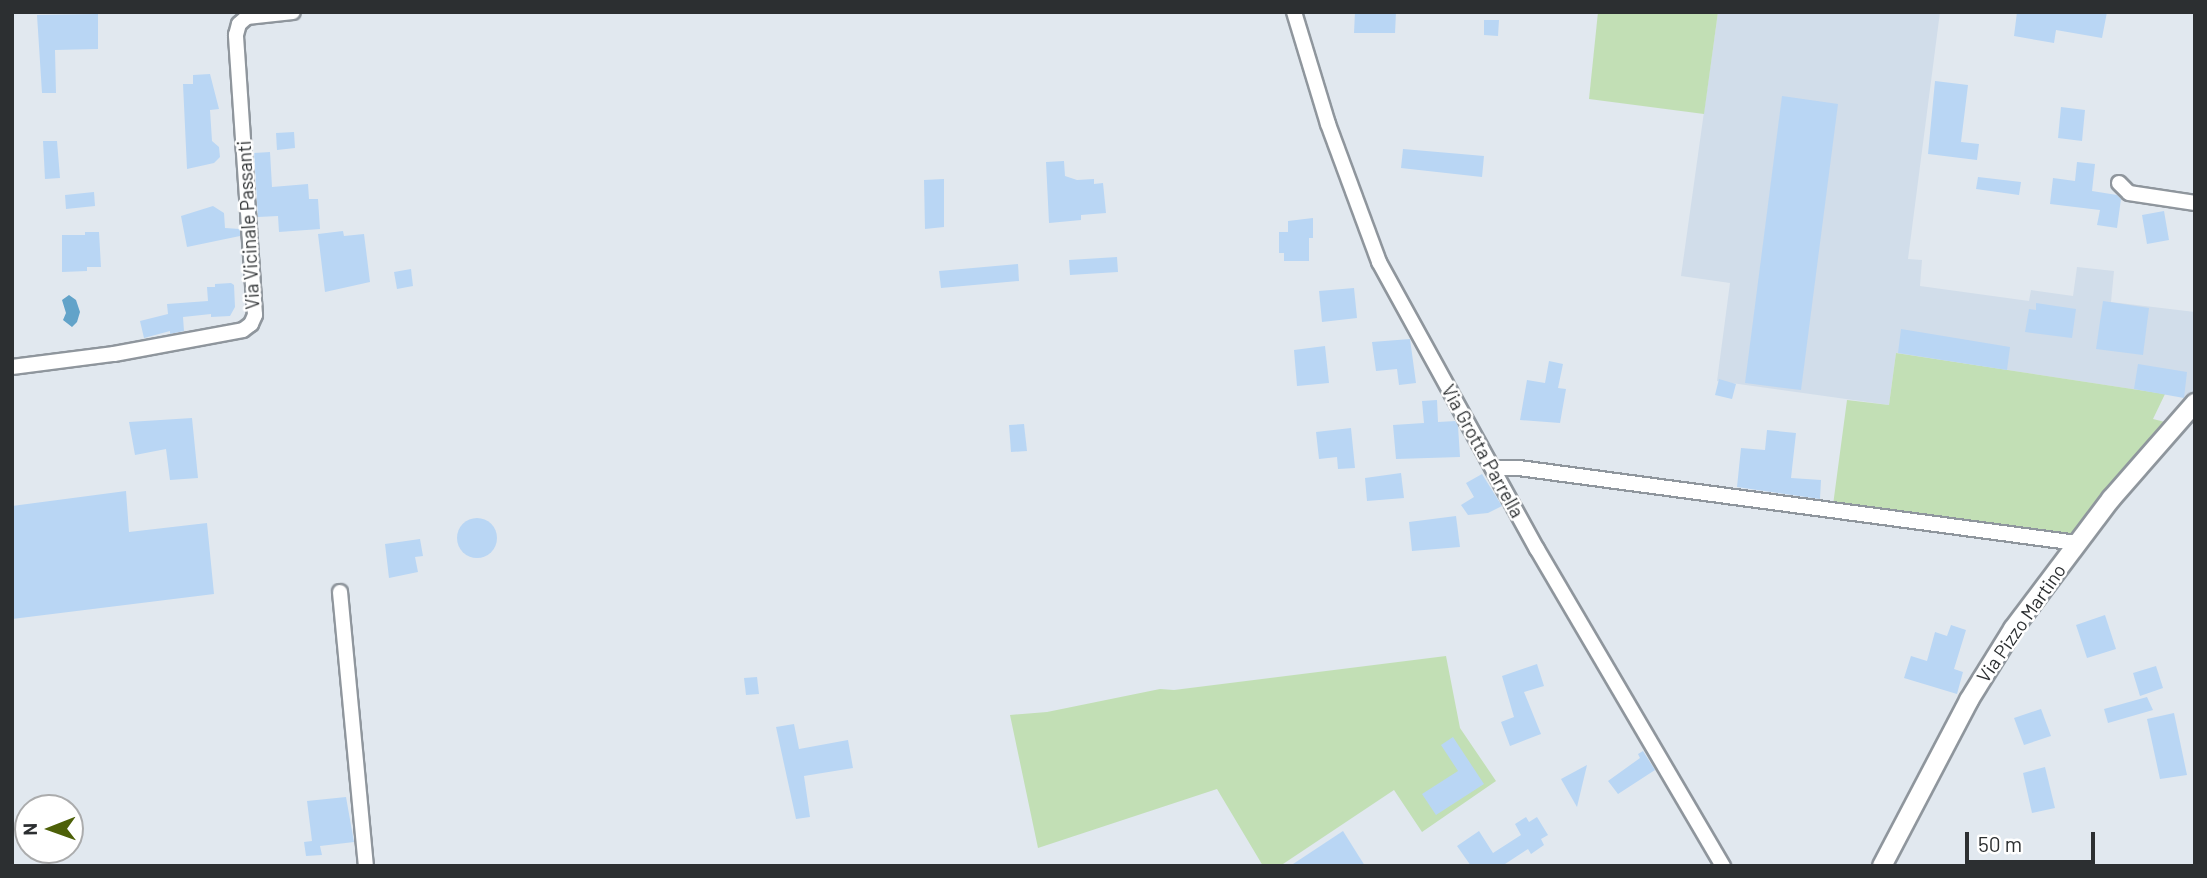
<!DOCTYPE html>
<html>
<head>
<meta charset="utf-8">
<style>
  body { margin:0 }
  #map { position:relative; width:2207px; height:878px; overflow:hidden; background:#e1e8ef; font-family:Barlow,sans-serif }
  div>[style] { position:absolute }
  [style*='--x'] { left:calc(var(--x)*1px); top:calc(var(--y)*1px); width:calc(var(--w)*1px); rotate:calc(var(--a)*1deg) }
  .built>* { inset:0; background:#d1ddea }
  .green>* { inset:0; background:#c2dfb5 }
  .water>* { inset:0; background:#62a3c9 }
  .building>* { inset:0; background:#b9d6f4 }
  .round { border-radius:50% }
  .roads { filter:drop-shadow(2px 0 #8f969d) drop-shadow(-2px 0 #8f969d) drop-shadow(0 2px #8f969d) drop-shadow(0 -2px #8f969d) }
  .minor>* { height:14px; margin:-7px; padding:0 7px; transform-origin:7px; border-radius:7px; background:#fff }
  .tertiary>* { height:18px; margin:-9px; padding:0 9px; transform-origin:9px; border-radius:9px; background:#fff }
  span { translate:-50% -50%; white-space:nowrap; text-align:center; line-height:1.15; -webkit-text-stroke:5px #fff; paint-order:stroke }
  .street-label { font-size:19px; color:#2c2f31 }
  .frame { position:absolute; inset:0; border:14px solid #2c2f31; pointer-events:none }
  .north { position:absolute; left:14px; top:794px; width:70px; height:70px; box-sizing:border-box; background:#fff; border:2px solid #abacad; border-radius:50%; rotate:269deg; font-size:19px; font-weight:700; line-height:28px; text-align:center; color:#2c2f31 }
  .north::after { content:''; display:block; margin:auto; width:24px; height:32px; background:#4d6008; clip-path:polygon(50% 0,100% 100%,50% 72%,0 100%) }
  .scale { position:absolute; left:1965px; top:832px; width:130px; height:32px; box-sizing:border-box; border:4px solid #2c2f31; border-top:0; padding-left:9px; font-size:21px; line-height:24px; white-space:nowrap; color:#2c2f31; -webkit-text-stroke:5px #fff; paint-order:stroke }
</style>
</head>
<body>
<div id="map">
  <div class="built">
    <i style="clip-path:polygon(1718px 12px,1940px 12px,1908px 259px,1922px 260px,1920px 286px,2029px 301px,2031px 290px,2073px 296px,2077px 267px,2114px 271px,2111px 302px,2195px 312px,2195px 393px,2191px 398px,1896px 353px,1889px 405px,1717px 381px,1730px 283px,1681px 276px)"></i>
  </div>
  <div class="green">
    <i style="clip-path:polygon(1598px 12px,1718px 12px,1704px 114px,1589px 99px)"></i>
    <i style="clip-path:polygon(1896px 353px,2165px 394px,2153px 419px,2169px 423px,2073px 535px,1833px 505px,1847px 400px,1889px 405px)"></i>
    <i style="clip-path:polygon(1446px 656px,1460px 728px,1496px 781px,1422px 832px,1394px 790px,1280px 866px,1263px 866px,1217px 789px,1038px 848px,1010px 715px,1047px 712px,1160px 689px,1174px 690px)"></i>
  </div>
  <div class="water">
    <i style="clip-path:polygon(69px 295px,76px 300px,80px 312px,77px 322px,72px 327px,63px 320px,66px 313px,62px 300px)"></i>
  </div>
  <div class="building">
    <i style="clip-path:polygon(1355px 12px,1396px 12px,1395px 33px,1354px 33px)"></i>
    <i style="clip-path:polygon(2017px 12px,2107px 12px,2102px 38px,2056px 30px,2054px 43px,2014px 36px)"></i>
    <i style="clip-path:polygon(98px 14px,98px 49px,55px 50px,56px 93px,42px 93px,37px 15px)"></i>
    <i style="clip-path:polygon(1484px 20px,1499px 20px,1498px 36px,1484px 35px)"></i>
    <i style="clip-path:polygon(210px 74px,219px 109px,210px 110px,212px 141px,219px 147px,220px 157px,214px 163px,187px 169px,183px 84px,193px 84px,193px 75px)"></i>
    <i style="clip-path:polygon(1935px 81px,1968px 85px,1961px 142px,1979px 144px,1977px 160px,1928px 154px)"></i>
    <i style="clip-path:polygon(1782px 96px,1838px 104px,1801px 390px,1745px 383px)"></i>
    <i style="clip-path:polygon(2061px 107px,2085px 110px,2082px 141px,2058px 138px)"></i>
    <i style="clip-path:polygon(294px 132px,295px 148px,277px 150px,276px 133px)"></i>
    <i style="clip-path:polygon(43px 141px,57px 141px,60px 178px,45px 179px)"></i>
    <i style="clip-path:polygon(1403px 149px,1484px 156px,1482px 177px,1401px 168px)"></i>
    <i style="clip-path:polygon(270px 152px,272px 187px,308px 184px,309px 199px,318px 199px,320px 229px,279px 232px,278px 216px,258px 217px,254px 153px)"></i>
    <i style="clip-path:polygon(1064px 161px,1065px 176px,1077px 180px,1094px 179px,1094px 184px,1103px 183px,1106px 213px,1081px 215px,1081px 220px,1049px 223px,1046px 162px)"></i>
    <i style="clip-path:polygon(2077px 162px,2095px 164px,2092px 191px,2117px 195px,2121px 199px,2117px 228px,2097px 225px,2100px 210px,2050px 204px,2053px 178px,2075px 181px)"></i>
    <i style="clip-path:polygon(1978px 177px,2021px 182px,2019px 195px,1976px 189px)"></i>
    <i style="clip-path:polygon(944px 179px,944px 227px,925px 229px,924px 180px)"></i>
    <i style="clip-path:polygon(94px 192px,95px 206px,66px 209px,65px 195px)"></i>
    <i style="clip-path:polygon(213px 206px,224px 213px,225px 228px,240px 229px,240px 236px,187px 247px,181px 216px)"></i>
    <i style="clip-path:polygon(2164px 211px,2169px 240px,2147px 244px,2142px 215px)"></i>
    <i style="clip-path:polygon(1313px 218px,1313px 238px,1309px 238px,1309px 261px,1284px 261px,1284px 253px,1279px 253px,1279px 232px,1288px 232px,1288px 221px)"></i>
    <i style="clip-path:polygon(343px 231px,344px 236px,364px 234px,370px 282px,325px 292px,318px 234px)"></i>
    <i style="clip-path:polygon(85px 232px,99px 232px,101px 267px,87px 267px,87px 271px,62px 272px,62px 235px,85px 235px)"></i>
    <i style="clip-path:polygon(1117px 257px,1118px 272px,1070px 275px,1069px 260px)"></i>
    <i style="clip-path:polygon(1018px 264px,1019px 281px,941px 288px,939px 271px)"></i>
    <i style="clip-path:polygon(411px 269px,413px 286px,397px 289px,394px 272px)"></i>
    <i style="clip-path:polygon(231px 283px,234px 285px,235px 307px,230px 316px,211px 317px,211px 314px,183px 317px,184px 331px,170px 334px,170px 331px,144px 338px,140px 321px,168px 314px,167px 304px,208px 301px,207px 287px,215px 287px,215px 284px)"></i>
    <i style="clip-path:polygon(1354px 288px,1357px 318px,1322px 322px,1319px 291px)"></i>
    <i style="clip-path:polygon(2103px 301px,2149px 308px,2143px 355px,2096px 349px)"></i>
    <i style="clip-path:polygon(2036px 303px,2076px 309px,2072px 338px,2025px 332px,2029px 309px,2036px 310px)"></i>
    <i style="clip-path:polygon(1901px 329px,2010px 347px,2007px 370px,1898px 353px)"></i>
    <i style="clip-path:polygon(1410px 339px,1416px 383px,1399px 385px,1397px 369px,1376px 371px,1372px 342px)"></i>
    <i style="clip-path:polygon(1325px 346px,1329px 383px,1297px 386px,1294px 350px)"></i>
    <i style="clip-path:polygon(1549px 361px,1563px 364px,1558px 388px,1566px 389px,1560px 423px,1520px 420px,1527px 380px,1545px 383px)"></i>
    <i style="clip-path:polygon(2138px 364px,2187px 372px,2184px 398px,2134px 389px)"></i>
    <i style="clip-path:polygon(1719px 379px,1736px 384px,1732px 399px,1715px 395px)"></i>
    <i style="clip-path:polygon(1437px 400px,1438px 422px,1456px 421px,1458px 426px,1460px 457px,1396px 459px,1393px 425px,1424px 423px,1422px 401px)"></i>
    <i style="clip-path:polygon(192px 418px,198px 478px,170px 480px,166px 449px,135px 455px,129px 422px)"></i>
    <i style="clip-path:polygon(1024px 424px,1027px 451px,1011px 452px,1009px 425px)"></i>
    <i style="clip-path:polygon(1351px 428px,1355px 468px,1338px 469px,1337px 457px,1319px 459px,1316px 432px)"></i>
    <i style="clip-path:polygon(1767px 430px,1796px 433px,1791px 478px,1821px 480px,1820px 499px,1737px 487px,1741px 448px,1765px 450px)"></i>
    <i style="clip-path:polygon(1401px 473px,1404px 498px,1367px 501px,1365px 478px)"></i>
    <i style="clip-path:polygon(1482px 474px,1502px 506px,1488px 513px,1468px 515px,1461px 505px,1474px 497px,1466px 483px)"></i>
    <i style="clip-path:polygon(126px 491px,129px 532px,207px 523px,214px 594px,12px 619px,12px 506px)"></i>
    <i style="clip-path:polygon(1456px 516px,1460px 547px,1412px 551px,1409px 522px)"></i>
    <i class="round" style="left:457px;top:518px;width:40px;height:40px"></i>
    <i style="clip-path:polygon(420px 539px,423px 556px,415px 557px,418px 572px,389px 578px,385px 544px)"></i>
    <i style="clip-path:polygon(2105px 615px,2116px 649px,2087px 658px,2076px 625px)"></i>
    <i style="clip-path:polygon(1951px 625px,1966px 630px,1954px 669px,1963px 672px,1957px 694px,1904px 678px,1911px 656px,1927px 661px,1935px 632px,1947px 636px)"></i>
    <i style="clip-path:polygon(1537px 664px,1544px 686px,1524px 692px,1541px 734px,1510px 746px,1501px 722px,1514px 717px,1502px 676px)"></i>
    <i style="clip-path:polygon(2156px 666px,2163px 688px,2140px 696px,2133px 673px)"></i>
    <i style="clip-path:polygon(757px 677px,759px 694px,746px 695px,744px 678px)"></i>
    <i style="clip-path:polygon(2147px 697px,2153px 710px,2108px 723px,2104px 709px)"></i>
    <i style="clip-path:polygon(2041px 709px,2051px 736px,2024px 745px,2014px 718px)"></i>
    <i style="clip-path:polygon(2174px 713px,2187px 775px,2160px 779px,2147px 719px)"></i>
    <i style="clip-path:polygon(794px 724px,799px 749px,848px 740px,853px 768px,804px 776px,810px 817px,796px 819px,776px 727px)"></i>
    <i style="clip-path:polygon(1453px 737px,1484px 784px,1436px 815px,1422px 794px,1458px 771px,1441px 745px)"></i>
    <i style="clip-path:polygon(1643px 751px,1655px 770px,1618px 794px,1608px 781px,1640px 758px,1638px 754px)"></i>
    <i style="clip-path:polygon(1587px 765px,1577px 807px,1561px 779px)"></i>
    <i style="clip-path:polygon(2045px 767px,2055px 808px,2032px 813px,2023px 773px)"></i>
    <i style="clip-path:polygon(346px 797px,354px 842px,320px 846px,322px 855px,306px 856px,304px 842px,312px 841px,307px 801px)"></i>
    <i style="clip-path:polygon(1526px 817px,1529px 822px,1537px 817px,1548px 835px,1541px 839px,1544px 845px,1531px 854px,1528px 849px,1502px 866px,1471px 866px,1457px 846px,1479px 831px,1493px 853px,1521px 835px,1515px 824px)"></i>
    <i style="clip-path:polygon(1343px 831px,1365px 866px,1290px 866px)"></i>
  </div>
  <div class="roads">
    <div class="minor">
      <i style="--x:1294;--y:12;--w:117;--a:73.1"></i>
      <i style="--x:1328;--y:124;--w:147;--a:69.7"></i>
      <i style="--x:1379;--y:262;--w:328;--a:61.2"></i>
      <i style="--x:1537;--y:549;--w:368;--a:59.6"></i>
      <i style="--x:2119;--y:183;--w:14;--a:45"></i>
      <i style="--x:2129;--y:193;--w:67;--a:8.6"></i>
      <i style="--x:12;--y:367;--w:103;--a:-7.3"></i>
      <i style="--x:114;--y:354;--w:131;--a:-10.5"></i>
      <i style="--x:243;--y:330;--w:10;--a:-37"></i>
      <i style="--x:251;--y:324;--w:10;--a:-66"></i>
      <i style="--x:255;--y:315;--w:281;--a:-93.9"></i>
      <i style="--x:236;--y:35;--w:11;--a:-75"></i>
      <i style="--x:239;--y:24;--w:11;--a:-41"></i>
      <i style="--x:247;--y:17;--w:46;--a:-6.2"></i>
      <i style="--x:1493;--y:468;--w:26;--a:0"></i>
      <i style="--x:1519;--y:468;--w:563;--a:7.66"></i>
      <i style="--x:340;--y:592;--w:275;--a:84.6"></i>
    </div>
    <div class="tertiary">
      <i style="--x:1882;--y:866;--w:187;--a:-62.3"></i>
      <i style="--x:1969;--y:700;--w:84;--a:-58.2"></i>
      <i style="--x:2013;--y:629;--w:163;--a:-53"></i>
      <i style="--x:2111;--y:499;--w:128;--a:-48.8"></i>
    </div>
  </div>
  <div class="street-label">
    <span style="left:248px;top:225px;rotate:-93deg">Via Vicinale Passanti</span>
    <span style="left:1483px;top:451px;rotate:61deg">Via Grotta Parrella</span>
    <span style="left:2021px;top:623px;rotate:-55deg">Via Pizzo Martino</span>
  </div>
  <div class="frame"></div>
  <div class="north">N</div>
  <div class="scale">50 m</div>
</div>
</body>
</html>
